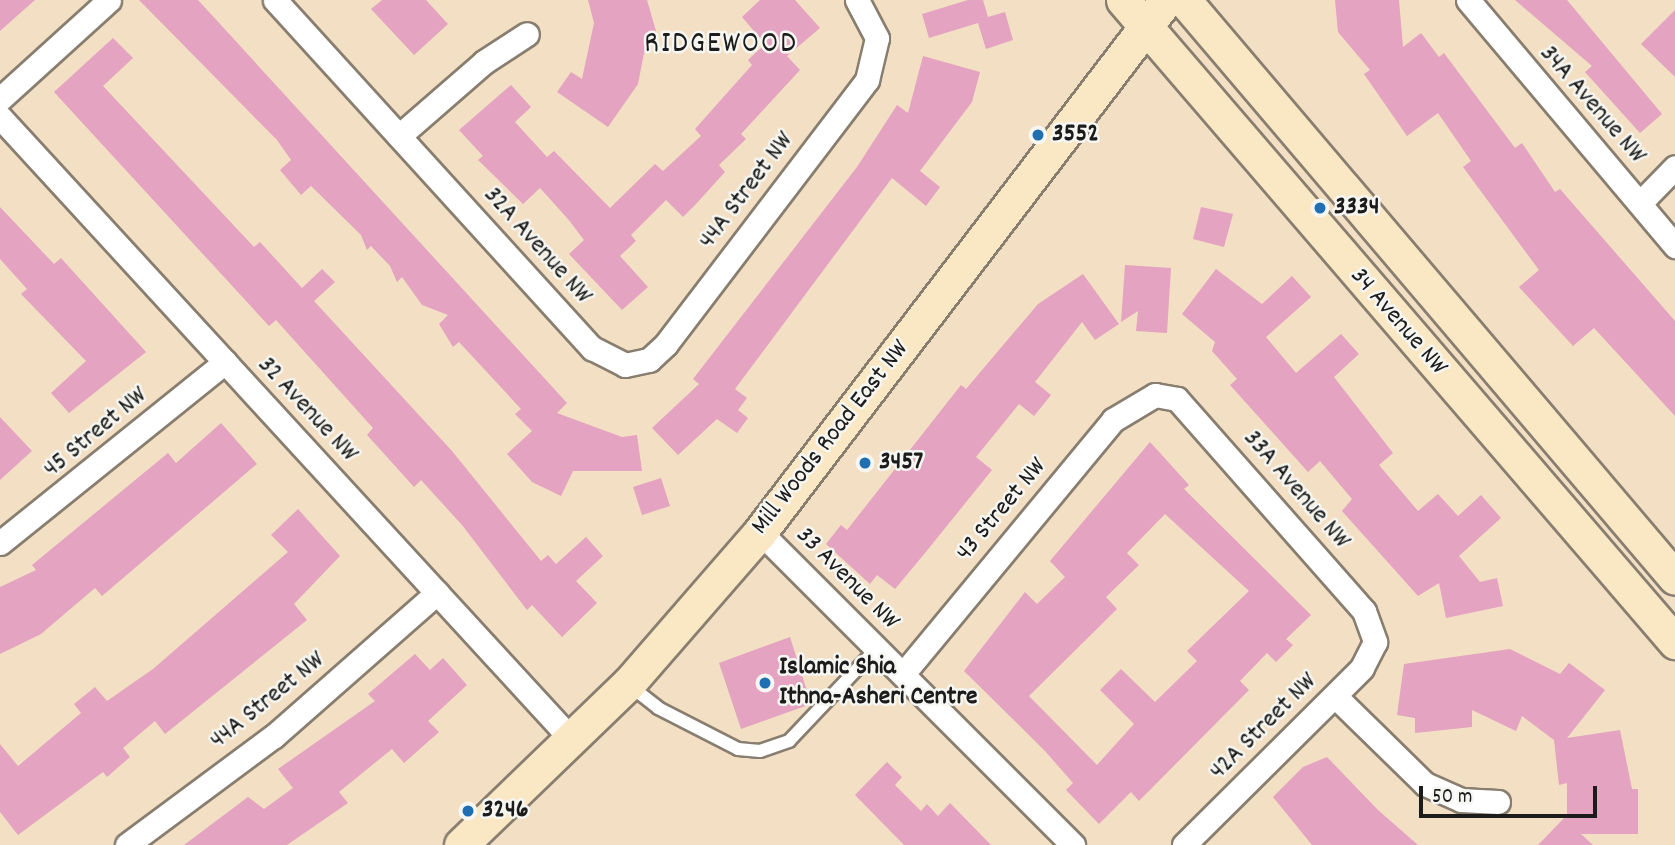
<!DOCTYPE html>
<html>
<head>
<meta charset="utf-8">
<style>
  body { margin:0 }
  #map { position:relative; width:1675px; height:845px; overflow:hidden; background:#f3dfc3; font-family:Dekko,sans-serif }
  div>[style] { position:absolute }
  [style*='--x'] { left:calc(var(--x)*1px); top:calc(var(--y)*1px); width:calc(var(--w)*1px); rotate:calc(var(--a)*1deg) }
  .building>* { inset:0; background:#e3a3c1 }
  .roads { filter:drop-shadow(2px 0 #887e70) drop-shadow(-2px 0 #887e70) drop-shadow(0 2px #887e70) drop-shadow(0 -2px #887e70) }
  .lane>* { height:12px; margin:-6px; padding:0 6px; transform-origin:6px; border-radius:6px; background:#fff }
  .street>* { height:23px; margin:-11.5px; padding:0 11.5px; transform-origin:11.5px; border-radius:11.5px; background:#fff }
  .secondary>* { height:33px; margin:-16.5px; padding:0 16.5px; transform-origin:16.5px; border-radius:16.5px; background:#fae7c3 }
  .dots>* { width:19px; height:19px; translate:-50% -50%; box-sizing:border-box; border:4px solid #f6f6f2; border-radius:50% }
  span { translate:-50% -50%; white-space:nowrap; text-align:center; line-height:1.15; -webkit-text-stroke:5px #f6f6f2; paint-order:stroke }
  .street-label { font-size:26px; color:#1c1c1c }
  .poi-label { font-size:26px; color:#1c1c1c; font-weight:700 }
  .left { translate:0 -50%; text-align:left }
  .quarter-label { font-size:30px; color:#1c1c1c; letter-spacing:2px }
  .scale { position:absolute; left:1419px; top:786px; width:178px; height:32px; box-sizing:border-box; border:4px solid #1c1c1c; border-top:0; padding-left:9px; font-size:21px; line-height:24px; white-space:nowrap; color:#1c1c1c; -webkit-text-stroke:5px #f6f6f2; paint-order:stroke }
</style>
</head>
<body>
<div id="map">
  <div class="building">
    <i style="clip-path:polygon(0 0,35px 0,0 31px)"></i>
    <i style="clip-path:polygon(139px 0,198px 0,567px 403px,557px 413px,622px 437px,637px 435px,642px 471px,573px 471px,561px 496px,532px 482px,507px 454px,532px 431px,515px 414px,521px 409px,459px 342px,453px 347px,439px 324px,448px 315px,422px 305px,402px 277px,397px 282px,390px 266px,371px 246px,367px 250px,361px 235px,311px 186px,301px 195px,280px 170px,291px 160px,277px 140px)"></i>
    <i style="clip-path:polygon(382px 0,426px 0,448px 24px,414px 55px,371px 9px)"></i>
    <i style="clip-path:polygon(588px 0,647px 0,656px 31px,657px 40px,646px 43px,638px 84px,608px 127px,557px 92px,571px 72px,582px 79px,594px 23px)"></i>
    <i style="clip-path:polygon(760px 0,795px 0,820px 28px,787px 56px,800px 70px,741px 134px,746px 139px,719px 165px,725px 172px,696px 204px,683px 217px,666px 200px,631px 235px,636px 241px,620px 256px,648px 287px,622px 310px,569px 254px,584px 240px,568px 219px,540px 188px,523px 204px,478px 160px,483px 156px,459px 130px,511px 85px,531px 107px,515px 122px,547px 157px,554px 151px,610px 208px,655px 164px,663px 171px,701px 136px,695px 129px,752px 65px,748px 60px,765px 44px,742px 17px)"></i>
    <i style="clip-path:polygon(968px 0,983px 0,988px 17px,1005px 12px,1013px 40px,986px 49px,978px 23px,929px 38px,922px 14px)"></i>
    <i style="clip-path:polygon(1335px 0,1399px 0,1403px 47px,1421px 33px,1439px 57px,1444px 53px,1515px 148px,1522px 143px,1555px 192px,1560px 189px,1675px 321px,1675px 416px,1594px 328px,1573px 346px,1519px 287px,1539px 270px,1463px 167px,1471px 161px,1438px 113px,1407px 136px,1364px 74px,1370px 70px,1338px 32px)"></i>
    <i style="clip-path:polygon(1515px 0,1567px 0,1662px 114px,1640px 133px,1585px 72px,1592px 66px)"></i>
    <i style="clip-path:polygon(1675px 10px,1675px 77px,1641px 44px)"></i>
    <i style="clip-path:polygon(113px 38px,133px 58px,103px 86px,254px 247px,260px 242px,302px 288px,322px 269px,335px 282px,314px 301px,452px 451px,541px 561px,548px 555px,556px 564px,586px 537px,603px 556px,576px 581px,597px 603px,562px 637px,532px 605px,527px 610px,462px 525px,421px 480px,414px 487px,396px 467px,367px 435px,373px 428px,276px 320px,269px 326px,54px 92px)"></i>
    <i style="clip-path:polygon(923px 56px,980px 72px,972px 102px,920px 171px,940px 187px,926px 206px,892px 178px,735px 389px,747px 398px,738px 410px,748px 418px,737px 433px,717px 419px,678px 455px,652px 428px,699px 384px,693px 379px,857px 167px,897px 105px,908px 113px)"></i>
    <i style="clip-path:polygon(0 207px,54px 264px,61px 258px,146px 352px,69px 413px,51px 393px,86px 361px,21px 294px,27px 289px,0 259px)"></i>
    <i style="clip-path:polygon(1201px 207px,1233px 214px,1224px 247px,1193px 239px)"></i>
    <i style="clip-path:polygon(1125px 265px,1171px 268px,1167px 333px,1136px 331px,1138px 311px,1121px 322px)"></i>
    <i style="clip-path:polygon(1216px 269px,1262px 304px,1292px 276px,1311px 297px,1266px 337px,1296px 373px,1341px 334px,1359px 354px,1334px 377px,1393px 453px,1379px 465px,1418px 511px,1438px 494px,1458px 516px,1481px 495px,1501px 518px,1459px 556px,1480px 582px,1497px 578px,1503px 606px,1446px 618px,1439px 583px,1418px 596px,1342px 511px,1352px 499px,1320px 461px,1308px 472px,1230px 385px,1237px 379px,1212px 351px,1215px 342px,1182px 314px)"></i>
    <i style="clip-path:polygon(1083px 274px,1119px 324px,1095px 340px,1082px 322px,1035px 382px,1051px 395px,1034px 416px,1019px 404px,976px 457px,992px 470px,925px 553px,895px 589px,877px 575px,870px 584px,826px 544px,841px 525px,847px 530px,961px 385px,966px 389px,1038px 304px)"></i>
    <i style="clip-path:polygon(0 417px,32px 451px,0 480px)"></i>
    <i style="clip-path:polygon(221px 423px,257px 464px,102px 596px,95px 588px,41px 634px,0 654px,0 587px,36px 570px,32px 565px,168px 453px,176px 463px)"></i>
    <i style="clip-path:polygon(evenodd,1150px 442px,1189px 485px,1184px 489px,1311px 615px,1286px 639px,1293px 645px,1276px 662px,1267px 653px,1240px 681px,1249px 690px,1139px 801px,1131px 792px,1099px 824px,1066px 790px,1073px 783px,1045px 751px,964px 671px,1025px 592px,1037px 604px,1065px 577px,1050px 561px,1150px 442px,1165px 514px,1249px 591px,1187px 651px,1197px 661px,1155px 702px,1121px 669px,1100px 690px,1134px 724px,1097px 765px,1029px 696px,1117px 609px,1106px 597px,1139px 565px,1127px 553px,1165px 514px)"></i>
    <i style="clip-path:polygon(661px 478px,670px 506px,642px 515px,633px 487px)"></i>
    <i style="clip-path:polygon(298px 509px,340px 556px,294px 604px,307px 620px,165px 734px,155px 721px,123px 748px,130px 757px,107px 777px,103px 772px,18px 835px,0 812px,0 744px,18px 766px,81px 713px,74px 704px,95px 687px,107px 701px,153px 669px,288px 552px,271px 535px)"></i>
    <i style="clip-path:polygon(790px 637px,811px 704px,741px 729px,719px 663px)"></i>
    <i style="clip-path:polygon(1510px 649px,1560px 674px,1569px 663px,1605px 690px,1567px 738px,1620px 730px,1632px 789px,1638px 789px,1638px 834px,1581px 834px,1593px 845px,1538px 845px,1567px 815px,1567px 783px,1559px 785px,1554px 740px,1522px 716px,1516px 731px,1472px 710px,1472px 727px,1415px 733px,1415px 718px,1397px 715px,1404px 664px)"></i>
    <i style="clip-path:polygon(415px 654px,430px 670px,443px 658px,467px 685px,428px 721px,439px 732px,404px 763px,392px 749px,339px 792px,348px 803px,287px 845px,184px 845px,248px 797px,264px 809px,293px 788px,278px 769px,375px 701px,368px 694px)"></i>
    <i style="clip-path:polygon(1327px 757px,1378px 810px,1418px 845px,1312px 845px,1273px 797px,1303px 767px)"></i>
    <i style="clip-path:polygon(887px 762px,902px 777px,895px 785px,921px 811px,927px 804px,938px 816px,950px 803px,991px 845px,904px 845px,855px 795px)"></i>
  </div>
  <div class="roads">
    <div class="lane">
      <i style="--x:629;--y:685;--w:37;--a:38"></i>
      <i style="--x:658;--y:708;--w:90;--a:27.1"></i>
      <i style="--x:738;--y:749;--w:22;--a:5"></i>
      <i style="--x:760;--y:751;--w:31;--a:-19"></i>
      <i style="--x:789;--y:741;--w:128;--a:-46.6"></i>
    </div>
    <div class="street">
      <i style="--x:275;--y:0;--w:471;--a:47.7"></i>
      <i style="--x:592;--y:348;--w:37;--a:27"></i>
      <i style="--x:625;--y:365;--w:25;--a:-12"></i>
      <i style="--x:649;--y:360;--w:23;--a:-43"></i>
      <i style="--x:666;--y:344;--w:332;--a:-52.7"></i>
      <i style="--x:867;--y:80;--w:43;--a:-76.6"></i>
      <i style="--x:877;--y:38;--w:43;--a:-117.8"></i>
      <i style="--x:1468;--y:0;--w:322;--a:49.9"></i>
      <i style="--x:0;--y:99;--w:147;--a:-42.2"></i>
      <i style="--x:0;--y:117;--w:847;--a:47.44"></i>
      <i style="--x:399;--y:136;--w:113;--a:-41"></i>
      <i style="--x:484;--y:62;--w:51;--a:-33.1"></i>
      <i style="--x:1640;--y:203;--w:50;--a:-45.8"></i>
      <i style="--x:760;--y:532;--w:443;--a:45"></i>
      <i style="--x:0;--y:543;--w:289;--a:-38.8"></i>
      <i style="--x:903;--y:674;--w:330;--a:-50.4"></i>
      <i style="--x:1113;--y:420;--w:49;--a:-30.8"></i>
      <i style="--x:1155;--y:395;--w:22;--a:10"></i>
      <i style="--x:1177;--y:399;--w:283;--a:48.6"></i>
      <i style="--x:1364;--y:611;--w:33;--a:70"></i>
      <i style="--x:1375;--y:642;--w:29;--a:117"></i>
      <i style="--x:1362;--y:668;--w:251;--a:135.2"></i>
      <i style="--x:1335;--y:696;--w:126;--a:44.4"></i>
      <i style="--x:1425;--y:784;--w:39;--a:24"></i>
      <i style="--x:1461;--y:800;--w:37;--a:3"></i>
      <i style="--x:127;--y:845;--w:183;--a:-36.6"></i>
      <i style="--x:274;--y:736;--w:217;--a:-41.3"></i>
    </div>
    <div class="secondary">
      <i style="--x:1123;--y:0;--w:847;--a:49.31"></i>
      <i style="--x:1184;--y:0;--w:758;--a:49.65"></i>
      <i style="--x:461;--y:845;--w:232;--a:-44"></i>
      <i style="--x:628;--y:684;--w:201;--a:-49"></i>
      <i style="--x:760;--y:532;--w:669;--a:-52.65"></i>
    </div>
  </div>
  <div class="dots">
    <i style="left:1038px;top:135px;background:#1f6fb2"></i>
    <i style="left:1320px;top:208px;background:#1f6fb2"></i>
    <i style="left:865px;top:463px;background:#1f6fb2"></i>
    <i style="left:765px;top:683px;background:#1f6fb2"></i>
    <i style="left:468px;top:811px;background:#1f6fb2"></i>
  </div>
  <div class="street-label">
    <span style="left:1592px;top:105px;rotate:49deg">34A Avenue NW</span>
    <span style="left:747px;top:191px;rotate:-53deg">44A Street NW</span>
    <span style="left:537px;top:246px;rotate:48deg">32A Avenue NW</span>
    <span style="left:1398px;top:322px;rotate:49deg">34 Avenue NW</span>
    <span style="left:307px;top:410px;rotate:47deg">32 Avenue NW</span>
    <span style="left:96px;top:433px;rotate:-40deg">45 Street NW</span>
    <span style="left:831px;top:438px;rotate:-52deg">Mill Woods Road East NW</span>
    <span style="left:1296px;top:490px;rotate:49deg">33A Avenue NW</span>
    <span style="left:1002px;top:510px;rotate:-50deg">43 Street NW</span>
    <span style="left:847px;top:579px;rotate:45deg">33 Avenue NW</span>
    <span style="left:268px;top:701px;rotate:-39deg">44A Street NW</span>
    <span style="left:1264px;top:727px;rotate:-45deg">42A Street NW</span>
  </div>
  <div class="poi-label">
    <span class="left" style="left:1052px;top:135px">3552</span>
    <span class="left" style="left:1334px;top:208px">3334</span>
    <span class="left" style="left:879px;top:463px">3457</span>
    <span class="left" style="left:779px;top:683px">Islamic Shia<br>Ithna-Asheri Centre</span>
    <span class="left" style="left:482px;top:811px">3246</span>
  </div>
  <div class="quarter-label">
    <span style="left:721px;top:46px">RIDGEWOOD</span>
  </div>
  <div class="scale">50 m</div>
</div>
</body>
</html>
